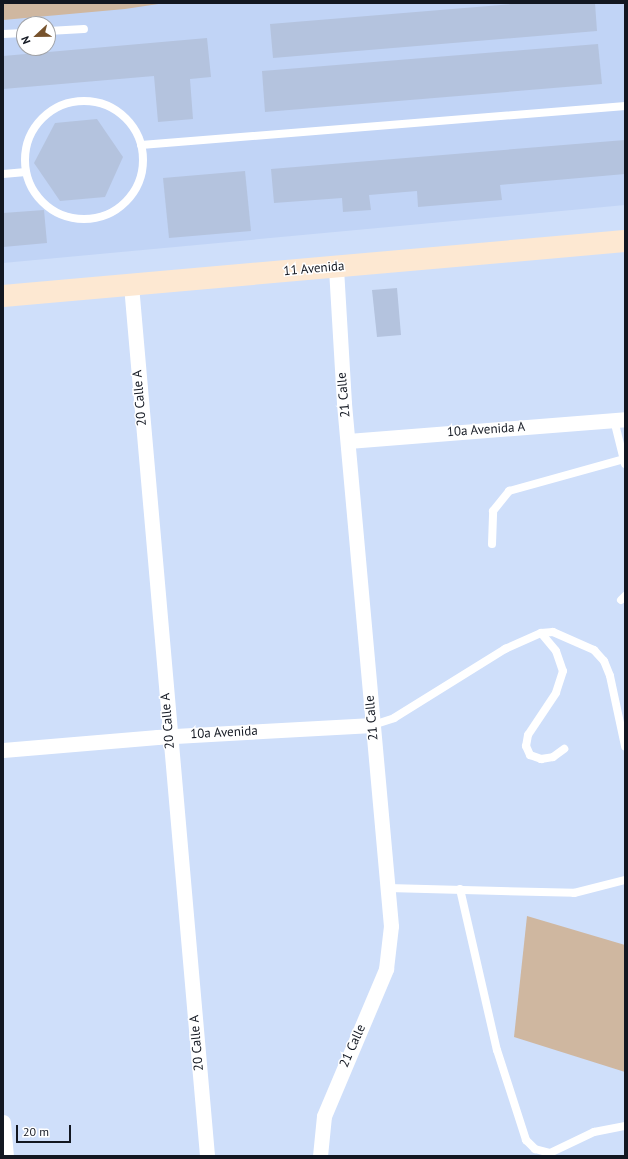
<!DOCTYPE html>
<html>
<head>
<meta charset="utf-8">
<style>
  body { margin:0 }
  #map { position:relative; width:628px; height:1159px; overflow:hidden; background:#cfdffa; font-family:"PT Sans",sans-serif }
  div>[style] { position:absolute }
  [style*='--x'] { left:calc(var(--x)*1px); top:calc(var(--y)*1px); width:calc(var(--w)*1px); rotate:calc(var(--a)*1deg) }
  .built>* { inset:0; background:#c1d4f6 }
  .green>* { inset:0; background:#cfb7a0 }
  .building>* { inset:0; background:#b4c3de }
  .lane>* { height:8px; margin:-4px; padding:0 4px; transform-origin:4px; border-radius:4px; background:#fff }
  .lane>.ring { margin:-4px; padding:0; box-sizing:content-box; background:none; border:8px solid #fff; border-radius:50% }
  .street>* { height:15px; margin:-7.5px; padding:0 7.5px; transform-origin:7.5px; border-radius:7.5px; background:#fff }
  .secondary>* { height:22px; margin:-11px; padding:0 11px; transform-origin:11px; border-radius:11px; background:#fde8d2 }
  span { translate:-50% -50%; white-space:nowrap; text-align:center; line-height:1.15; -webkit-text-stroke:3px #fff; paint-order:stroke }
  .street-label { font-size:13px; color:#121721 }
  .frame { position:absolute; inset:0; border:4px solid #121721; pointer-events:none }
  .north { position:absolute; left:16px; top:16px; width:40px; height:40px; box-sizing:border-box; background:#fff; border:1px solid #a0a2a6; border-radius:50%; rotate:248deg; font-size:11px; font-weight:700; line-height:16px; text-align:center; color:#121721 }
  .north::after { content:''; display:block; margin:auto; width:14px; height:18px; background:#77532d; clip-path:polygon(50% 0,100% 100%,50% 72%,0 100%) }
  .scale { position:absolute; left:16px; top:1125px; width:55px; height:18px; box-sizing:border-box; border:2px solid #121721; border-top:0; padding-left:5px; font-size:12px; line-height:14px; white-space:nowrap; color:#121721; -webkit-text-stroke:3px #fff; paint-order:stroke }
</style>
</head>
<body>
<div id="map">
  <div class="built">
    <i style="clip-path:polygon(evenodd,3px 3px,625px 3px,625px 205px,3px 263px,3px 3px,24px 24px,48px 24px,48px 48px,24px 48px,24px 24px)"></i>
  </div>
  <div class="green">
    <i style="clip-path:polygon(3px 3px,165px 3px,125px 9px,3px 20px)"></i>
    <i style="clip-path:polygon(527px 916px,625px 945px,625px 1072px,514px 1037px)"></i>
  </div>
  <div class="building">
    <i style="clip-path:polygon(524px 3px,595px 3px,597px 31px,273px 58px,270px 24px)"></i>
    <i style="clip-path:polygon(207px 38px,211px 77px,190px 79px,193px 119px,158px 122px,154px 76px,3px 89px,3px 56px)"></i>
    <i style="clip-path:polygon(598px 44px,602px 84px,265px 112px,262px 71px)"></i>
    <i style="clip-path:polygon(97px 119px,123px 157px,105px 197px,60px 201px,34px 163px,55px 123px)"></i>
    <i style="clip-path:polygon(625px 140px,625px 174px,500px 185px,502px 200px,418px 207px,417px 191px,369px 195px,371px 210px,343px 212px,342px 198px,274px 203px,271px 169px)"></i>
    <i style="clip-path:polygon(245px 171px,251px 231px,169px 238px,163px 178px)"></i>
    <i style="clip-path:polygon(44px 210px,47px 243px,3px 247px,3px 213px)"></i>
    <i style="clip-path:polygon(397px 288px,401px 335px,377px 337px,372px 290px)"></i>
  </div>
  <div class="lane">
    <i style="--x:48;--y:31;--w:36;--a:-3"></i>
    <i style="--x:3;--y:34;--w:21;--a:-3"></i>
    <i class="ring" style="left:25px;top:101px;width:110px;height:110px"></i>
    <i style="--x:141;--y:145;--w:486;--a:-4.6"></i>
    <i style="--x:3;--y:174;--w:23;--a:-5"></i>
    <i style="--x:614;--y:420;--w:45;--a:76"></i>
    <i style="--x:492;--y:544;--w:33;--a:-88"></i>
    <i style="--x:493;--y:511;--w:26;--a:-51"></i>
    <i style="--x:509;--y:491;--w:119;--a:-15.5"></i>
    <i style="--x:621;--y:600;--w:6;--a:-45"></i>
    <i style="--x:541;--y:633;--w:23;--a:50"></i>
    <i style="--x:556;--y:651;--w:21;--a:71"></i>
    <i style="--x:563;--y:671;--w:23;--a:108"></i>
    <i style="--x:556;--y:693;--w:50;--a:123.7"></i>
    <i style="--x:528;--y:735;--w:11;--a:100"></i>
    <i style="--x:526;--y:746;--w:10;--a:66"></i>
    <i style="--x:530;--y:755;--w:12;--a:20"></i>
    <i style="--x:541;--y:759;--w:12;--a:-9"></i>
    <i style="--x:553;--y:757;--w:14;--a:-36"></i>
    <i style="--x:373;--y:725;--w:22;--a:-18"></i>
    <i style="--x:394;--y:718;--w:131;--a:-31.9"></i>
    <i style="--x:505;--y:649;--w:39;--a:-24"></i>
    <i style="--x:541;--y:633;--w:12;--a:-5"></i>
    <i style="--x:553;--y:632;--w:45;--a:23.7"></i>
    <i style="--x:594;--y:650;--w:15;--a:48"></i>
    <i style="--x:604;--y:661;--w:16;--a:68"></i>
    <i style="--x:610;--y:676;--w:72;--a:77.9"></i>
    <i style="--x:388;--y:888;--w:186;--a:1.5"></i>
    <i style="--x:574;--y:893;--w:53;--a:-14.3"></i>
    <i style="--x:460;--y:889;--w:165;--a:77.1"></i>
    <i style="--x:497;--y:1050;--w:95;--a:72.1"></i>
    <i style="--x:526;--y:1140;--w:13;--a:45"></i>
    <i style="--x:535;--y:1149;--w:16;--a:15"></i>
    <i style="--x:550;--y:1153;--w:49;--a:-25.5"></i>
    <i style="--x:594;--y:1132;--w:32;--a:-11"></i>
  </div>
  <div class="street">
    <i style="--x:131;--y:285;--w:874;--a:85.01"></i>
    <i style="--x:348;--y:441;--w:278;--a:-4.5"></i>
    <i style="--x:3;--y:750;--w:155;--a:-4.8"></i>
    <i style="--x:157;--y:737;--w:216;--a:-3.2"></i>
    <i style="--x:3;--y:1122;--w:34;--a:85"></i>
    <i style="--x:320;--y:1156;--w:40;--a:-84.3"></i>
    <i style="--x:324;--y:1116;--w:160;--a:-67.1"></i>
    <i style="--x:386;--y:969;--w:43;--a:-83.4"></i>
    <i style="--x:391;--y:926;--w:525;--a:-95.14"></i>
    <i style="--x:344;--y:403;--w:136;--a:-93.4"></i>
  </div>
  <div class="secondary">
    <i style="--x:3;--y:296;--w:624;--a:-5.05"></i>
  </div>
  <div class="street-label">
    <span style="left:314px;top:269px;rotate:-5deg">11 Avenida</span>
    <span style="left:344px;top:395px;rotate:-95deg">21 Calle</span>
    <span style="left:140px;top:398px;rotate:-95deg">20 Calle A</span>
    <span style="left:486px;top:430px;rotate:-4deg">10a Avenida A</span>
    <span style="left:372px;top:718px;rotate:-95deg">21 Calle</span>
    <span style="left:168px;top:721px;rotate:-95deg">20 Calle A</span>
    <span style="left:224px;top:733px;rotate:-3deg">10a Avenida</span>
    <span style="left:197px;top:1043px;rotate:-95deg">20 Calle A</span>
    <span style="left:353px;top:1046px;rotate:-66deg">21 Calle</span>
  </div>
  <div class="frame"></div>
  <div class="north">N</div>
  <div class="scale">20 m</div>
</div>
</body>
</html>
